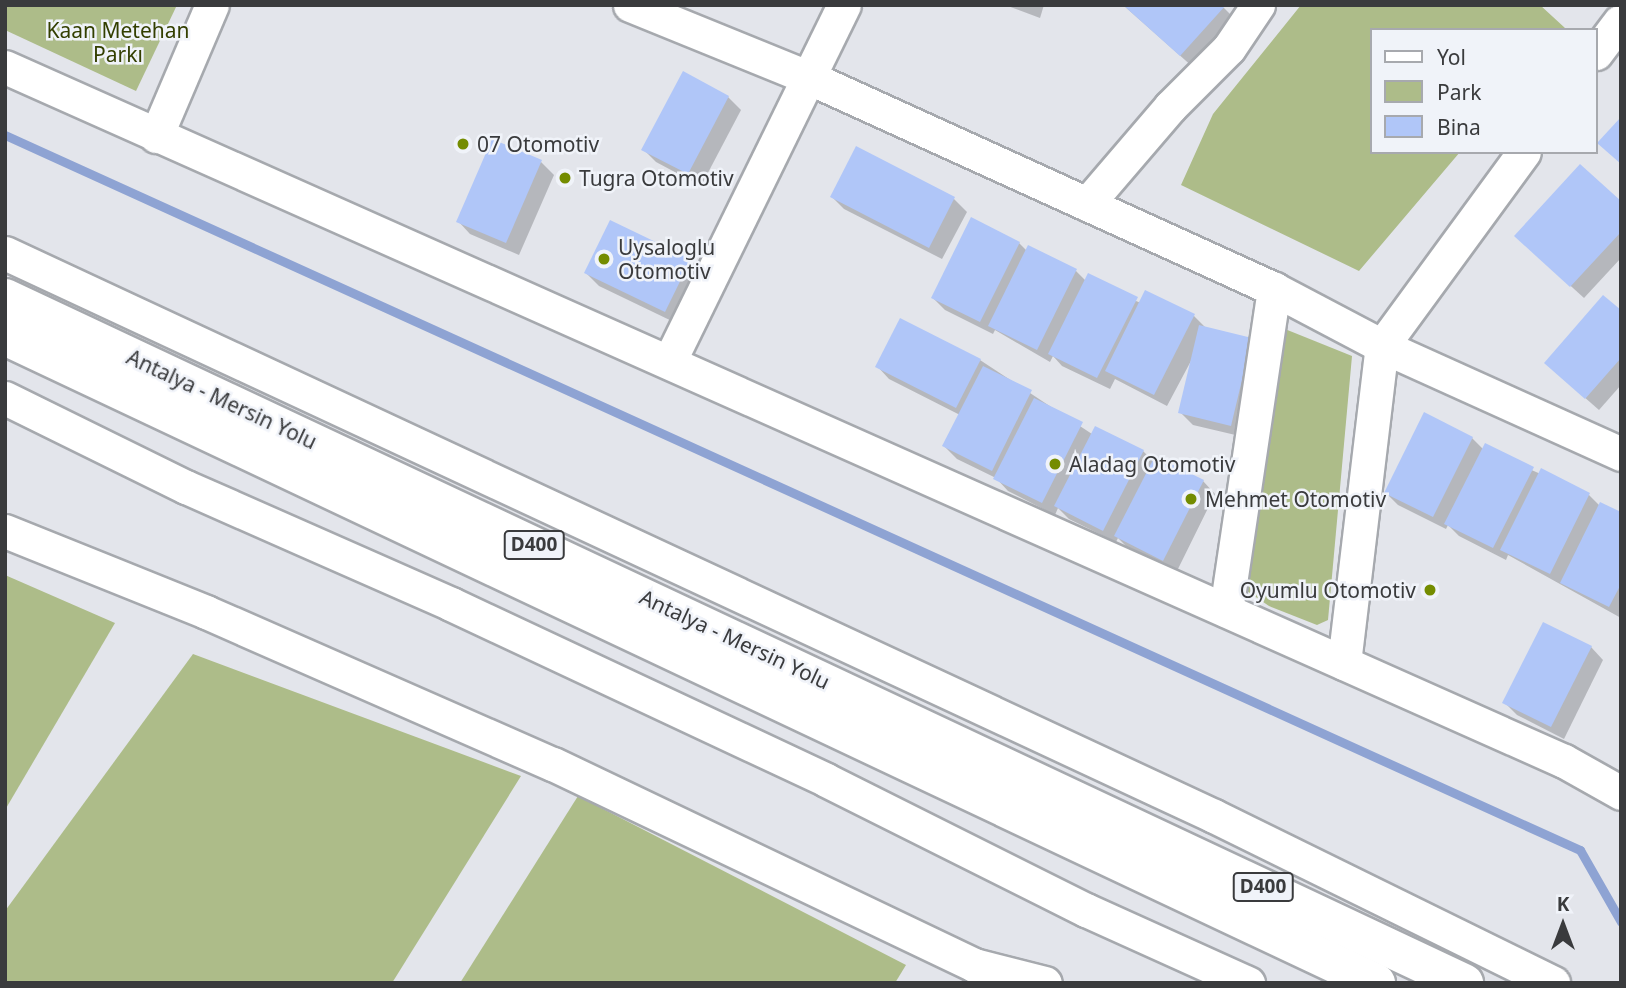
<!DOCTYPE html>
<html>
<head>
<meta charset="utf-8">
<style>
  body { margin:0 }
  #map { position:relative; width:1626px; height:988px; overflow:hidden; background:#e3e5eb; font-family:"Noto Sans",sans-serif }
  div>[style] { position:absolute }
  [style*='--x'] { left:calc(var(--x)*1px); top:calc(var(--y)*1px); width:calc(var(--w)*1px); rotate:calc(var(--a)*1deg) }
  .green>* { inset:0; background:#adbc89 }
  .shadow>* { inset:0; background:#0003 }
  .stream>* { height:9px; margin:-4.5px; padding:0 4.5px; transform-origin:4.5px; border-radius:4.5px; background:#8ea3d3 }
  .building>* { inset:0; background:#b0c6f8 }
  .roads { filter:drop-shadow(2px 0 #a6a9ae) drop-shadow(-2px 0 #a6a9ae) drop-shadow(0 2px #a6a9ae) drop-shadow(0 -2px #a6a9ae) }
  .minor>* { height:33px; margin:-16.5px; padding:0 16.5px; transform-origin:16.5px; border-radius:16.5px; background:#fff }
  .highway>* { height:38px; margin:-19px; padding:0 19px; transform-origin:19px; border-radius:19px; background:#fff }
  .dots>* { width:19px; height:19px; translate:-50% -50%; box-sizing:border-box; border:4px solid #f0f3f9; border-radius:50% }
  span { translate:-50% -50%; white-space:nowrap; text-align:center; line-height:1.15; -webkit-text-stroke:5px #f0f3f9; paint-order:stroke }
  .shield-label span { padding:2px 5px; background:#f0f3f9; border:2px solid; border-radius:5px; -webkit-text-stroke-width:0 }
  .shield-label { font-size:19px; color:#3a3b3d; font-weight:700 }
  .park-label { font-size:21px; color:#333f00 }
  .poi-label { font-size:21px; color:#3a3b3d }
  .left { translate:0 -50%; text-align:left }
  .right { translate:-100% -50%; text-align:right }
  .street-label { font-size:21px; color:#3a3b3d }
  .frame { position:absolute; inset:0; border:7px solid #3a3b3d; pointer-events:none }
  .legend { position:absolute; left:1370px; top:28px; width:228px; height:126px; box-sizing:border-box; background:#f0f3f9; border:2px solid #a7a9ae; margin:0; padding:9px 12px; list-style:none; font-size:21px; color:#3a3b3d }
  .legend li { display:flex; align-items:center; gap:14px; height:35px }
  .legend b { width:35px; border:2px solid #a7a9ae }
  .north { position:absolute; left:1528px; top:890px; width:70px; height:70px; -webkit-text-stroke:5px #f0f3f9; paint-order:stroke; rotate:0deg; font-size:19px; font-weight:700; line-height:28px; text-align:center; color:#3a3b3d }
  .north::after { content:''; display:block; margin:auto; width:24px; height:32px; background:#3a3b3d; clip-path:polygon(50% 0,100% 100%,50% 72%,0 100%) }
</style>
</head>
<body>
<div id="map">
  <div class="green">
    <i style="clip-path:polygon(5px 5px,177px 5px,136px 91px,5px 30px)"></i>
    <i style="clip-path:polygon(1301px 5px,1540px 5px,1565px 28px,1372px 30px,1372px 152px,1460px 152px,1359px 271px,1181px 185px,1213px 114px)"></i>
    <i style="clip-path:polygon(1265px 321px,1352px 356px,1328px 620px,1317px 625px,1269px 606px,1244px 589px)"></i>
    <i style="clip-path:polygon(5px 575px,115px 623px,5px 810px)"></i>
    <i style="clip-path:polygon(193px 654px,521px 776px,392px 983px,5px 983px,5px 911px)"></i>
    <i style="clip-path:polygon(578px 796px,906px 965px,895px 983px,460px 983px)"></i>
  </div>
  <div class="shadow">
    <i style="clip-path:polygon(1005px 5px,1044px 5px,1040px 18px)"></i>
    <i style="clip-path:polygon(1123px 5px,1224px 8px,1236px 20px,1194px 68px)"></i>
    <i style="clip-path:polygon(728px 97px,741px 110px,701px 186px,656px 162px,643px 149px)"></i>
    <i style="clip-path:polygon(857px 149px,954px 199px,967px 212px,942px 259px,844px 209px,832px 197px)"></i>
    <i style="clip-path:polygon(541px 162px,554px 175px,519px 255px,470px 234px,458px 221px)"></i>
    <i style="clip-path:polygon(1621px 204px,1621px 258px,1584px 298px,1529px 248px)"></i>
    <i style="clip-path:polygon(1019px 243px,1027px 251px,1029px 247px,1076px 271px,1086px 281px,1141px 303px,1194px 316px,1207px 329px,1251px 339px,1244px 437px,1193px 425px,1180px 412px,1192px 359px,1167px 406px,1115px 379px,1110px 389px,1062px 366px,1053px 356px,1050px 362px,995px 330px,993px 334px,945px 310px,933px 298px)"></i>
    <i style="clip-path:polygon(690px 260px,703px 273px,678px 324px,599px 286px,586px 273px)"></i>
    <i style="clip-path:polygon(1621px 312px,1621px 385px,1599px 410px,1559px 375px)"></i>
    <i style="clip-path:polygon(980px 360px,1092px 434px,1143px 451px,1154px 462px,1203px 481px,1215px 494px,1176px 573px,1129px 549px,1118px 538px,1116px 542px,1069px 519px,1058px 508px,1055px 515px,1008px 491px,996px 478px,957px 459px,944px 446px,960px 415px,889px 379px,877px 366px)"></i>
    <i style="clip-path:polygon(1472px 438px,1483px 449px,1589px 495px,1600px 506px,1621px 514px,1621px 618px,1508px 555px,1506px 560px,1459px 536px,1448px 525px,1446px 529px,1398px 505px,1386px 493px)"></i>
    <i style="clip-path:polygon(1591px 647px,1603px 660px,1564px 739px,1517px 715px,1504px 702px)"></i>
  </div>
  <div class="stream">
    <i style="--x:5;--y:135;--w:1730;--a:24.42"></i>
    <i style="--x:1580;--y:850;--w:83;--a:60.3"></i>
  </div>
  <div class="building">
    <i style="clip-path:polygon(1123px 5px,1226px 5px,1180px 56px)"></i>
    <i style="clip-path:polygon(683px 71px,729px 96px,688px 174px,641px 150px)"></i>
    <i style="clip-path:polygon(1621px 117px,1621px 164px,1597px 143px)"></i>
    <i style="clip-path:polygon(492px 139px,542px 160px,506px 243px,456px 222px)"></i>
    <i style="clip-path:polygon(856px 146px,955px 197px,929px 248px,830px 197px)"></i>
    <i style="clip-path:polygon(1580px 164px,1621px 201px,1621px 232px,1570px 287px,1514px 236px)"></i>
    <i style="clip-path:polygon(971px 217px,1020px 242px,980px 322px,931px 298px)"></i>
    <i style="clip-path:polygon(610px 220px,691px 259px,665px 312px,584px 273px)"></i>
    <i style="clip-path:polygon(1028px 245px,1077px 269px,1037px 350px,988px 326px)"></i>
    <i style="clip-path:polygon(1088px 273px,1138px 297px,1097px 378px,1048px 354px)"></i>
    <i style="clip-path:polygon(1145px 290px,1195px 314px,1154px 395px,1105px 371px)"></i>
    <i style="clip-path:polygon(1603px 295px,1621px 310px,1621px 358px,1585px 399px,1544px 363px)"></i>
    <i style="clip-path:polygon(900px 318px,981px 359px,956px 408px,875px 367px)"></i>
    <i style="clip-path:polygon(1199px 325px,1252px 338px,1231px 426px,1178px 413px)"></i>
    <i style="clip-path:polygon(983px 366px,1032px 390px,992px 471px,942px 446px)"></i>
    <i style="clip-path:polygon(1034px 398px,1083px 422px,1042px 503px,993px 479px)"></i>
    <i style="clip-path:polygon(1424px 412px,1473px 437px,1433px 517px,1384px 493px)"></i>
    <i style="clip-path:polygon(1095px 426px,1144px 450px,1103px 531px,1054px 506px)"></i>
    <i style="clip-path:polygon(1485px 443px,1534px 467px,1493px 548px,1444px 524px)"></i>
    <i style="clip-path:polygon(1155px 456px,1204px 480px,1163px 561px,1114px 536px)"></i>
    <i style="clip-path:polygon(1541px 468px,1590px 493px,1550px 574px,1500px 550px)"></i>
    <i style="clip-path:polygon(1600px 502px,1621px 512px,1621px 584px,1609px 607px,1560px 583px)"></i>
    <i style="clip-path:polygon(1543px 622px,1592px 646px,1551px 727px,1502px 703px)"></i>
  </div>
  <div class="roads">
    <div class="minor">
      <i style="--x:630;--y:5;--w:194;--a:22.1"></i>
      <i style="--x:810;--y:78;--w:510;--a:24.45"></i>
      <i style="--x:1274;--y:289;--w:122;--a:27.8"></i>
      <i style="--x:1382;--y:346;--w:262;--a:24.3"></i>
      <i style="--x:1596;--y:53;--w:39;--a:-53"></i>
      <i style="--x:5;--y:67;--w:1706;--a:24"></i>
      <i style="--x:1564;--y:761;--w:65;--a:29.3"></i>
      <i style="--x:156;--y:136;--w:142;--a:-66.9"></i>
      <i style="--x:1087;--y:204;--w:128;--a:-49.4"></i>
      <i style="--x:1170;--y:107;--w:83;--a:-45"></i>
      <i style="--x:1229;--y:48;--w:52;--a:-56"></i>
      <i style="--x:5;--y:253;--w:1334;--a:24.97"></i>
      <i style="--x:1214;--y:816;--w:378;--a:26.2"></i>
      <i style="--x:670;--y:360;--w:395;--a:-63.9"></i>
      <i style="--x:5;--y:398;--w:202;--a:26.2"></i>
      <i style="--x:186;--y:487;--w:290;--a:23.8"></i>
      <i style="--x:451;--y:604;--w:414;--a:25.1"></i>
      <i style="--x:826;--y:780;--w:291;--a:26.6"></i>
      <i style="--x:1086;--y:910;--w:178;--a:24.3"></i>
      <i style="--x:5;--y:531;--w:217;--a:21.9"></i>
      <i style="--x:206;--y:612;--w:379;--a:23.7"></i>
      <i style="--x:553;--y:764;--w:467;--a:25.5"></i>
      <i style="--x:974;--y:965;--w:73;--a:14.2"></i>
      <i style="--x:1226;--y:610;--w:325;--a:-81.5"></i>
      <i style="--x:1344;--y:663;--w:319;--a:-83.2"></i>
      <i style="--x:1382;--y:346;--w:240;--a:-53.8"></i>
    </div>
    <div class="highway">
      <i style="--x:5;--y:298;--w:1612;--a:25.15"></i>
      <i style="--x:5;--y:336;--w:1516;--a:25.26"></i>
    </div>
  </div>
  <div class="dots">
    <i style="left:463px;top:144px;background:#748c00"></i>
    <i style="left:565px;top:178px;background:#748c00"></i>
    <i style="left:604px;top:259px;background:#748c00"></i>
    <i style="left:1055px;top:464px;background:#748c00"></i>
    <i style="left:1191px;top:499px;background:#748c00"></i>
    <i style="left:1430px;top:590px;background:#748c00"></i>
  </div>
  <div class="shield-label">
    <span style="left:534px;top:545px">D400</span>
    <span style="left:1263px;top:887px">D400</span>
  </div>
  <div class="park-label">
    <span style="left:118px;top:42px">Kaan Metehan<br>Parkı</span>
  </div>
  <div class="poi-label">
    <span class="left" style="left:477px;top:144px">07 Otomotiv</span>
    <span class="left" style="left:579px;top:178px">Tugra Otomotiv</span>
    <span class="left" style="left:618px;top:259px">Uysaloglu<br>Otomotiv</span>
    <span class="left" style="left:1069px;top:464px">Aladag Otomotiv</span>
    <span class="left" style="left:1205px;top:499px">Mehmet Otomotiv</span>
    <span class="right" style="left:1416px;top:590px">Oyumlu Otomotiv</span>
  </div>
  <div class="street-label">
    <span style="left:222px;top:399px;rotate:25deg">Antalya - Mersin Yolu</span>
    <span style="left:735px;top:639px;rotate:25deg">Antalya - Mersin Yolu</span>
  </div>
  <div class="frame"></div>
  <ul class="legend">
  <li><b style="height:9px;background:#fff"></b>Yol</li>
  <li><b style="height:19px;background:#adbc89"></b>Park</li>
  <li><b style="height:19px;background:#b0c6f8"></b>Bina</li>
  </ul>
  <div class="north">K</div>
</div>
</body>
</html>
